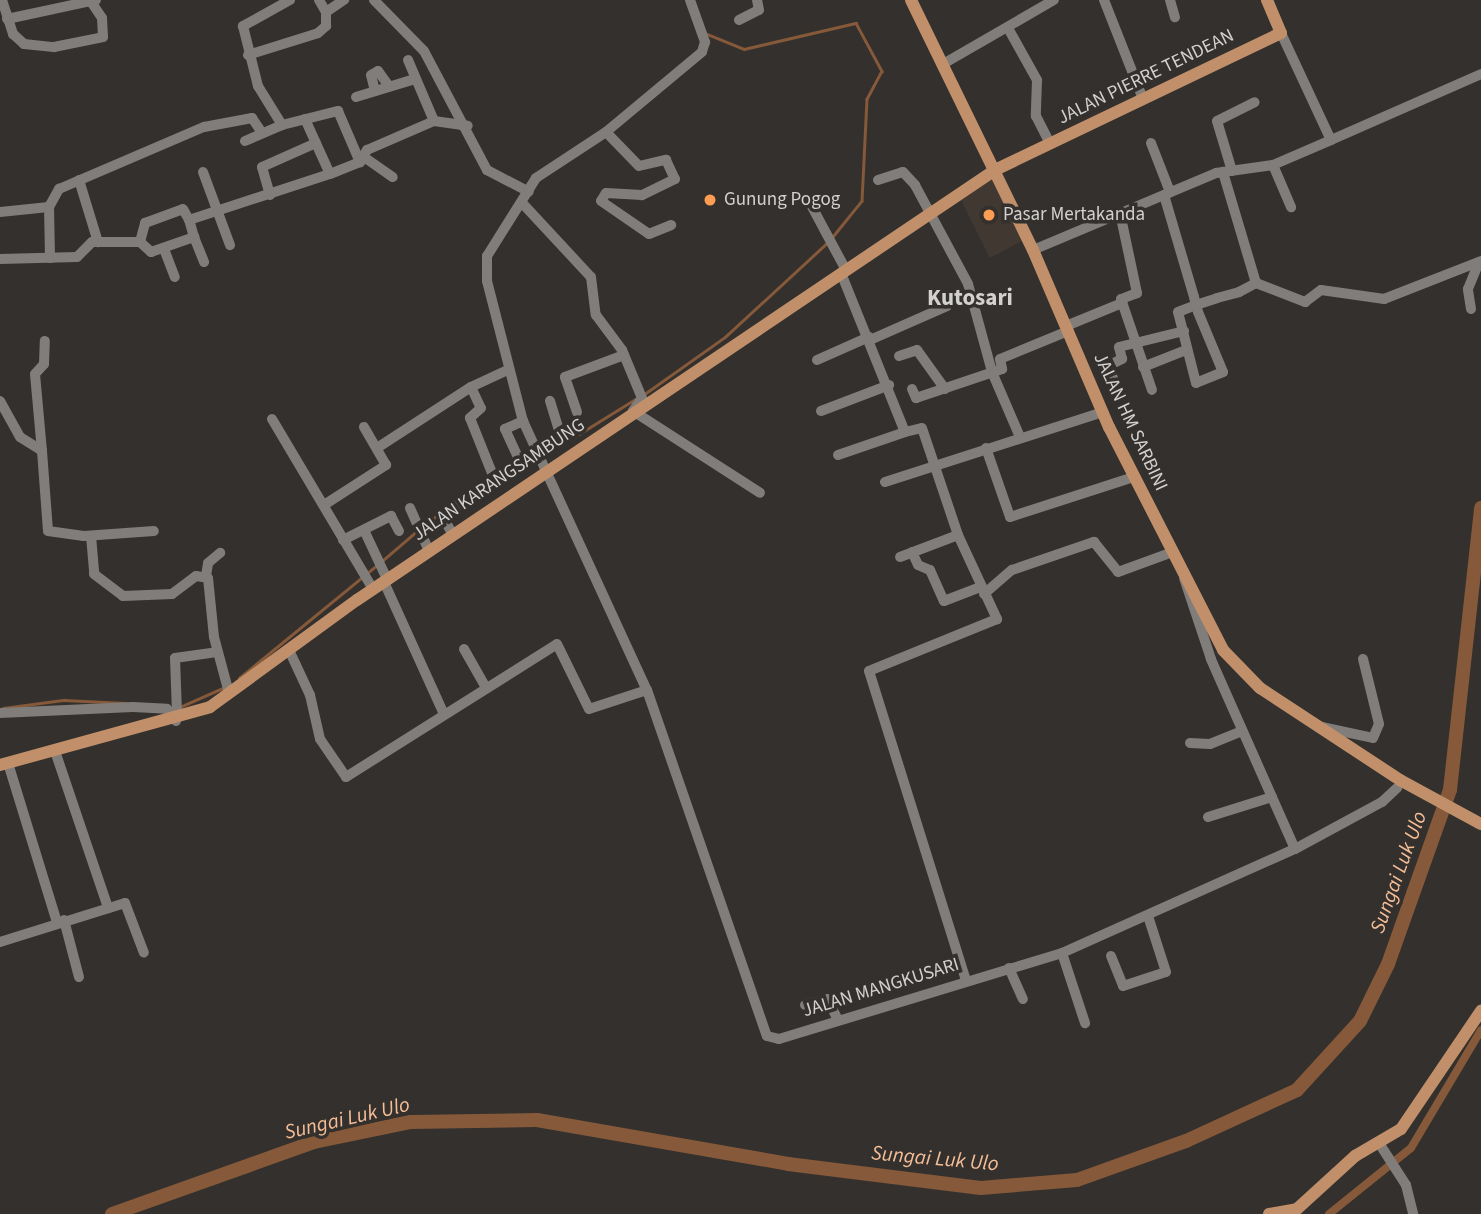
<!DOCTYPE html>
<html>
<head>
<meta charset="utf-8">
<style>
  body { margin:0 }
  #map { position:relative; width:1481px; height:1214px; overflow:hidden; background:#33302d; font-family:"Source Sans 3",sans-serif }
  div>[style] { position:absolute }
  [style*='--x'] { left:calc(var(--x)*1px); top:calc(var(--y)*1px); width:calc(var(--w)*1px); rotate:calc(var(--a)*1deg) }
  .built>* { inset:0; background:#413832 }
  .stream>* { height:2.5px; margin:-1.25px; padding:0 1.25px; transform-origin:1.25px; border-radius:1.25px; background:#855939 }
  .canal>* { height:8px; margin:-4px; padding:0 4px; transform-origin:4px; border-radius:4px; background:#855939 }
  .river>* { height:14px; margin:-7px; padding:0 7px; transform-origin:7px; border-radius:7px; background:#855939 }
  .minor>* { height:10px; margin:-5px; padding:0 5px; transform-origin:5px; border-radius:5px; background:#817d7a }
  .major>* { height:12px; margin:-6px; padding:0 6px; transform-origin:6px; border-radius:6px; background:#c1906a }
  .dots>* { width:19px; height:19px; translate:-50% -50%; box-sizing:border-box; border:4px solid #33302d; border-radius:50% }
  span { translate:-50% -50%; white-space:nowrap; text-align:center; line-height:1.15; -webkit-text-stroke:7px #33302d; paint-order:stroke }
  .street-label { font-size:19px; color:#d3d1cf }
  .poi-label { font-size:19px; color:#d3d1cf }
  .left { translate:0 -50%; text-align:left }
  .water-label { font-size:21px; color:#f5bd96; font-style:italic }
  .quarter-label { font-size:23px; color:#d3d1cf; font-weight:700 }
</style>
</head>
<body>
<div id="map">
  <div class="built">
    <i style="clip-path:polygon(995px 170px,1028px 238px,990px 258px,959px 196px)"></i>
  </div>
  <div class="stream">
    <i style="--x:707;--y:34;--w:40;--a:22"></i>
    <i style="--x:744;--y:49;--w:115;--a:-13.1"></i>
    <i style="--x:856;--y:23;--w:55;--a:61.6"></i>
    <i style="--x:882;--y:71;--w:32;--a:118"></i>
    <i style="--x:867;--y:99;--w:102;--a:92.8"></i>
    <i style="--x:862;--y:201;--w:46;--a:128.9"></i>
    <i style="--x:643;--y:395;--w:100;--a:-35.3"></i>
    <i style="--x:725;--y:337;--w:140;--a:-42.7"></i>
    <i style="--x:566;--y:442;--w:84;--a:-31.8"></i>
    <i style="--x:496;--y:474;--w:14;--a:-21"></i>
    <i style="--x:452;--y:503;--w:46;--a:-34.4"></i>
    <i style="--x:422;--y:527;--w:21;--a:-37"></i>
    <i style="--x:382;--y:561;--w:46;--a:-40.6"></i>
    <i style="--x:239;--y:678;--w:178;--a:-39.3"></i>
    <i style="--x:180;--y:707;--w:49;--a:-24"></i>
    <i style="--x:3;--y:708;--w:62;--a:-7.5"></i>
    <i style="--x:64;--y:700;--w:61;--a:2.8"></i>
  </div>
  <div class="canal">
    <i style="--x:1329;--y:1214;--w:105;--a:-38.8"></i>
    <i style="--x:1411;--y:1148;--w:137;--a:-59.3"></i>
  </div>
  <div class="river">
    <i style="--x:112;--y:1214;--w:214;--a:-19.6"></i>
    <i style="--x:314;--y:1142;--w:99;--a:-11.7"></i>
    <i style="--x:411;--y:1122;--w:126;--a:-0.9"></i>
    <i style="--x:537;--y:1120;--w:255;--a:9.9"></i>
    <i style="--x:788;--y:1164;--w:194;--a:7.1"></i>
    <i style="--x:981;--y:1188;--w:96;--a:-4.8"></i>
    <i style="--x:1077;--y:1180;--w:116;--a:-19.7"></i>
    <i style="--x:1186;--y:1141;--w:122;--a:-24.7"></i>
    <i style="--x:1297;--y:1090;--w:93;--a:-47.6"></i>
    <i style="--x:1360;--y:1021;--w:64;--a:-63.8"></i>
    <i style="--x:1388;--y:964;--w:185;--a:-70.4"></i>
    <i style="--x:1450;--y:790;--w:284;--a:-83.7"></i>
  </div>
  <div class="minor">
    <i style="--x:2;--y:0;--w:36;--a:72"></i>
    <i style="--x:13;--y:34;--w:15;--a:42"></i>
    <i style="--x:24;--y:44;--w:30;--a:6"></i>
    <i style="--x:54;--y:47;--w:50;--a:-11.5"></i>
    <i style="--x:103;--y:37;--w:19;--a:-93"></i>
    <i style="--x:102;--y:18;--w:22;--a:-124"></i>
    <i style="--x:290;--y:0;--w:54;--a:151"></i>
    <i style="--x:243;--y:26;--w:62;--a:76"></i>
    <i style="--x:258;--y:86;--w:46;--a:58.4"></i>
    <i style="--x:282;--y:125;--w:58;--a:-14"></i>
    <i style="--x:338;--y:111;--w:56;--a:66.7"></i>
    <i style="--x:319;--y:0;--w:14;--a:60"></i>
    <i style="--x:326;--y:12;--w:22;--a:-34"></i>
    <i style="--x:374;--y:0;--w:71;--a:45.6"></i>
    <i style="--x:424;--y:51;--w:135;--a:62.1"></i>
    <i style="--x:487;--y:170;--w:47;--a:27.6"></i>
    <i style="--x:690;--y:0;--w:45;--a:70.3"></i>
    <i style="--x:705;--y:42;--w:10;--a:107"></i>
    <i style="--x:702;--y:52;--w:125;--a:140.2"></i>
    <i style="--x:606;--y:132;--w:84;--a:146.7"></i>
    <i style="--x:536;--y:178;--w:92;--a:122.1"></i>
    <i style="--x:487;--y:256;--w:25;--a:90"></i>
    <i style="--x:487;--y:281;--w:145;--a:75.6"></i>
    <i style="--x:523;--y:421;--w:296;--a:65.3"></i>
    <i style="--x:647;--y:690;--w:366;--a:70.9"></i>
    <i style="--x:767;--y:1036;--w:12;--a:14"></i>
    <i style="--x:779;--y:1039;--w:296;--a:-16.9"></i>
    <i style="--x:1062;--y:953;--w:255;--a:-24.1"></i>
    <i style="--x:1295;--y:849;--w:208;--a:-113.9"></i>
    <i style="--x:1211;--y:659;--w:85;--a:-108.4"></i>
    <i style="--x:1104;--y:0;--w:106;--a:68.5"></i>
    <i style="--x:1170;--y:0;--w:18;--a:74"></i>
    <i style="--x:7;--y:19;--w:91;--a:-12.1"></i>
    <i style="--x:739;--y:20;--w:22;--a:-27"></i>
    <i style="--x:759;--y:10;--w:10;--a:-101"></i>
    <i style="--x:1008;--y:28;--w:60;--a:60.9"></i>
    <i style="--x:1037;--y:80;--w:36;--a:92"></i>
    <i style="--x:1036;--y:116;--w:31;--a:63"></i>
    <i style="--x:1281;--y:33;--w:118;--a:65"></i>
    <i style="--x:1331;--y:140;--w:164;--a:-23.7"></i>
    <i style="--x:248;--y:55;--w:73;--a:-17.4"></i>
    <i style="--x:318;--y:33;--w:11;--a:-41"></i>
    <i style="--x:326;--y:26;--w:14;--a:-90"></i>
    <i style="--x:408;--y:60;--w:66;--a:66.9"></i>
    <i style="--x:943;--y:64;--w:128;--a:-30"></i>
    <i style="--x:375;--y:91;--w:16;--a:-104"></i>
    <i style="--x:371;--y:75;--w:8;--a:-30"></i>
    <i style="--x:378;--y:71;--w:19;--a:54"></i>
    <i style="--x:356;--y:97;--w:62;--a:-17"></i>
    <i style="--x:305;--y:119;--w:60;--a:65.6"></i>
    <i style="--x:330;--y:174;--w:32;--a:-22"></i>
    <i style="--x:360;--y:162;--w:14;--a:-60"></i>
    <i style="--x:367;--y:150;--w:73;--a:-23.4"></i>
    <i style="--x:434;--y:121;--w:34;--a:8"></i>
    <i style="--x:606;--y:132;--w:47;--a:45.9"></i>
    <i style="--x:639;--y:166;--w:28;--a:-13"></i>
    <i style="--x:666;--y:160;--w:21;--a:65"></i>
    <i style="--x:675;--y:179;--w:37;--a:154"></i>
    <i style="--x:642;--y:195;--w:36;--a:-177"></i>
    <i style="--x:606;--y:193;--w:9;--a:122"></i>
    <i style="--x:601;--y:201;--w:58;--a:34.5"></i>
    <i style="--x:649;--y:234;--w:24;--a:-22"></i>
    <i style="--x:245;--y:141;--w:40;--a:-23.4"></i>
    <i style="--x:1151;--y:143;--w:53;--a:68.8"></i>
    <i style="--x:364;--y:157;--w:35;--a:35"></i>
    <i style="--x:1273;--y:165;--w:46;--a:66.8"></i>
    <i style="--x:1232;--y:171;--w:52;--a:-106.7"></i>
    <i style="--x:1217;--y:121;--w:42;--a:-26.6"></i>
    <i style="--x:203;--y:172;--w:78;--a:69.7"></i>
    <i style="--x:79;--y:180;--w:65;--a:73"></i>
    <i style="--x:878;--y:180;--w:26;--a:-18"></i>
    <i style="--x:903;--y:172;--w:18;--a:47"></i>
    <i style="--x:915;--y:185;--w:112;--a:61.8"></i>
    <i style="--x:968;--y:284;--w:91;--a:74.7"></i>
    <i style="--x:992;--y:372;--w:71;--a:66.7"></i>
    <i style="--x:270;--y:195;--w:29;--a:-106"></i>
    <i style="--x:262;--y:167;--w:59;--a:-24"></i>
    <i style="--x:1164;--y:195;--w:106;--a:73.6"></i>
    <i style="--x:1194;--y:297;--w:8;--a:76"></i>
    <i style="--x:1196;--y:305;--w:7;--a:74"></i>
    <i style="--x:1198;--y:312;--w:65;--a:67.4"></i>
    <i style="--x:1223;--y:372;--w:29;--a:158"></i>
    <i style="--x:1196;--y:383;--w:73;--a:-104.2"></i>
    <i style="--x:1178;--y:312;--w:19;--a:-21"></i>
    <i style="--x:1196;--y:305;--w:22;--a:-18"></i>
    <i style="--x:1217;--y:298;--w:23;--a:-15"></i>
    <i style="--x:1239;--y:292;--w:19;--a:-28"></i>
    <i style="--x:1256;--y:283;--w:116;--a:-106.6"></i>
    <i style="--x:798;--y:196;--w:14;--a:30"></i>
    <i style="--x:810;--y:203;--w:76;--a:61.8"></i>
    <i style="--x:524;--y:205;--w:98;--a:47.1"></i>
    <i style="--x:591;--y:277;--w:38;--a:83"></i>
    <i style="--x:596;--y:315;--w:44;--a:53.4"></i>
    <i style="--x:622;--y:350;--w:52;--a:67.4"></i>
    <i style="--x:642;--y:398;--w:16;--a:125"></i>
    <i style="--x:633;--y:411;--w:151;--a:32.8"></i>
    <i style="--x:0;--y:212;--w:49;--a:-5.8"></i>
    <i style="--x:1120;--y:213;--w:82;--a:78"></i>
    <i style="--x:1137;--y:293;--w:17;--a:159"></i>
    <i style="--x:1121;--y:299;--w:96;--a:71.2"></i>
    <i style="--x:194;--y:237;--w:27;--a:68"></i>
    <i style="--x:140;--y:242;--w:20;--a:-75"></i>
    <i style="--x:145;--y:223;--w:40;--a:-20.2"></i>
    <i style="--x:183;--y:209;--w:13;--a:61"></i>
    <i style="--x:164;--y:249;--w:30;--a:69"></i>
    <i style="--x:1033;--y:250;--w:199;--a:-22.8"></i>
    <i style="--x:1216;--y:173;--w:58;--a:-8"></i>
    <i style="--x:1273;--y:165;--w:63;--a:-23.3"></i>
    <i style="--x:50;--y:258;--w:51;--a:-91.1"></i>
    <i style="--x:49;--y:207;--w:21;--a:-61"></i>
    <i style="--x:59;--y:189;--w:158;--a:-23.2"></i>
    <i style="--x:204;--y:127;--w:49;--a:-10.6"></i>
    <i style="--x:252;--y:118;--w:18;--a:56"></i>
    <i style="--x:0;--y:259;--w:77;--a:-1.5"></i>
    <i style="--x:77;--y:257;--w:21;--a:-45"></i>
    <i style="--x:92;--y:242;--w:48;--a:0"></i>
    <i style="--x:140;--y:242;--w:15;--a:42"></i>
    <i style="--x:151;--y:252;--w:46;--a:-19.2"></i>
    <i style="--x:194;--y:237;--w:18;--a:-106"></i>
    <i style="--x:189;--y:220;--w:148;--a:-18.1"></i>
    <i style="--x:841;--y:273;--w:171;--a:68.1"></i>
    <i style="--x:905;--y:432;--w:17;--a:-13"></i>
    <i style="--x:922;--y:428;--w:113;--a:71.4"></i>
    <i style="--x:958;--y:535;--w:62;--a:159.2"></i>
    <i style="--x:1256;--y:283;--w:53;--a:21.2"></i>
    <i style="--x:1305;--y:302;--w:20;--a:-37"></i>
    <i style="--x:1321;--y:290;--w:64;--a:8.1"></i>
    <i style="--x:1384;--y:299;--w:104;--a:-21.4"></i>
    <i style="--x:1471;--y:309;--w:20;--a:-99"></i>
    <i style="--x:1468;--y:289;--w:29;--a:-68"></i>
    <i style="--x:1066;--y:326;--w:61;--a:-22.3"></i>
    <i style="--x:870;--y:340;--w:84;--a:-23.8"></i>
    <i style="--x:899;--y:356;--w:19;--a:-18"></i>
    <i style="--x:917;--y:350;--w:48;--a:54.3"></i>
    <i style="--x:817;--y:360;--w:57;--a:-23.9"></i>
    <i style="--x:1143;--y:367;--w:46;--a:-21.6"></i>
    <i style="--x:1115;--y:383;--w:18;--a:-112"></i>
    <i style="--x:1108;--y:366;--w:16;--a:-27"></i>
    <i style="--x:1122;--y:359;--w:12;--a:-104"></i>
    <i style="--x:1119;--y:347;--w:67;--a:-13.8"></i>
    <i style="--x:471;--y:387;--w:23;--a:65"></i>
    <i style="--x:481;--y:408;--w:15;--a:138"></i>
    <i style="--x:470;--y:418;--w:65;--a:68.2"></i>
    <i style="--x:912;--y:389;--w:10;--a:66"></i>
    <i style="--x:916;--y:398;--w:91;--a:-18.6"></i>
    <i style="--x:1002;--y:369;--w:10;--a:-101"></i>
    <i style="--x:1000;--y:359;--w:74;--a:-22.4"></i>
    <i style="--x:0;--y:401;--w:41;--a:60.9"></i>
    <i style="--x:20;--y:437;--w:26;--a:32"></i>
    <i style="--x:42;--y:451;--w:80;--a:85.7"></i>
    <i style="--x:48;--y:531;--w:36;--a:8"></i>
    <i style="--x:84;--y:536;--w:70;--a:-4.1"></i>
    <i style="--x:821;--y:411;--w:73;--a:-20.9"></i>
    <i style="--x:577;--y:412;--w:37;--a:-109"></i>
    <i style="--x:565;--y:377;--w:63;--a:-20.4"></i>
    <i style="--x:272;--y:419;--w:198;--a:59.3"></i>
    <i style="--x:377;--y:448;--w:112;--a:-33"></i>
    <i style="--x:471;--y:387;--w:38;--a:-25"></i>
    <i style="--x:986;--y:448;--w:73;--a:70.8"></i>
    <i style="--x:1010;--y:517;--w:130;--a:-17.9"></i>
    <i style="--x:539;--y:450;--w:25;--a:-23"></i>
    <i style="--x:562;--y:440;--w:41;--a:-107.1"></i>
    <i style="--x:42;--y:451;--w:77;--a:-95.2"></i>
    <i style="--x:35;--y:374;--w:13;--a:-48"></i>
    <i style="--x:44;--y:364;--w:23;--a:-88"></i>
    <i style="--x:838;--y:455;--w:71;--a:-18.9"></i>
    <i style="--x:885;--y:482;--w:229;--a:-17.8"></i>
    <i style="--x:324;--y:505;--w:74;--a:-32.8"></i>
    <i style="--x:386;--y:465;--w:44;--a:-120.1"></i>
    <i style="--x:410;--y:508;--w:47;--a:66.2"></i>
    <i style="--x:364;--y:530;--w:54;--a:64.9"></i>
    <i style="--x:453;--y:535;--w:23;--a:-119"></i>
    <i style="--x:442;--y:515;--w:94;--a:-31.5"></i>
    <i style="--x:522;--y:466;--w:41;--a:-114.7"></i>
    <i style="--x:505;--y:429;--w:20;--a:-24"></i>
    <i style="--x:958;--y:535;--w:93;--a:65.1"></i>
    <i style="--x:997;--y:619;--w:138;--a:157.9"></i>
    <i style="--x:869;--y:671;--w:325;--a:72.6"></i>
    <i style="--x:91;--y:536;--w:38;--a:85"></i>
    <i style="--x:94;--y:574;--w:36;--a:37"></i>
    <i style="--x:123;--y:596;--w:49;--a:-2.3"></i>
    <i style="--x:172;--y:594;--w:30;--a:-37"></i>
    <i style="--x:196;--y:576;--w:12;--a:9"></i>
    <i style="--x:208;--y:578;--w:59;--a:84.2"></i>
    <i style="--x:214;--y:637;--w:58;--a:75"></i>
    <i style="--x:343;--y:540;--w:54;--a:-26.6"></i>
    <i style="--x:391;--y:516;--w:17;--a:62"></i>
    <i style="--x:912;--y:552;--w:14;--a:65"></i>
    <i style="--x:918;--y:565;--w:13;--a:23"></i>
    <i style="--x:930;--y:570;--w:34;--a:66"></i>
    <i style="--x:944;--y:601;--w:39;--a:-21"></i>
    <i style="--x:206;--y:576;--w:13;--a:-81"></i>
    <i style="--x:208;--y:563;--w:16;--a:-40"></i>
    <i style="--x:384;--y:582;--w:145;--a:65.6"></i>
    <i style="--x:984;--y:594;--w:37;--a:-41"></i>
    <i style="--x:1012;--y:570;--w:87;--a:-18.9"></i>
    <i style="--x:1094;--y:542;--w:38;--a:51"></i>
    <i style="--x:1118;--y:572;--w:55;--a:-20.1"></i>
    <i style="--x:464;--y:649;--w:43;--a:60.4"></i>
    <i style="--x:289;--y:650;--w:50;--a:65"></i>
    <i style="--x:310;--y:695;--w:45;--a:77.2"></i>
    <i style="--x:320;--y:739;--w:46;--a:55.6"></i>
    <i style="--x:346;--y:777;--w:249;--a:-32.2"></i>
    <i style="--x:557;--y:644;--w:72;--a:63.8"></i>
    <i style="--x:589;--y:709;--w:61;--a:-18.1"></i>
    <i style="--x:0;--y:713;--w:133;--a:-2.6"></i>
    <i style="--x:133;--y:707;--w:34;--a:3"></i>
    <i style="--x:167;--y:709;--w:15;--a:53"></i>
    <i style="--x:177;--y:713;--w:55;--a:-92.1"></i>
    <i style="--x:175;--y:658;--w:42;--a:-8.1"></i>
    <i style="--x:1317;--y:726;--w:57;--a:12.1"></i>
    <i style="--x:1373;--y:738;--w:15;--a:-67"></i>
    <i style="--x:1379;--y:724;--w:67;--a:-103.8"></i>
    <i style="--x:1190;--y:743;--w:20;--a:3"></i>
    <i style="--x:1210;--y:744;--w:35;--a:-22"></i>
    <i style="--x:55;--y:751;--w:166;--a:71.3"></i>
    <i style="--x:8;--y:763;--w:166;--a:72.9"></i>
    <i style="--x:1208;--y:817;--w:67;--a:-17.4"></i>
    <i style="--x:1295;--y:849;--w:99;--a:-28.4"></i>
    <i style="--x:1382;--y:802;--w:21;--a:-43"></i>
    <i style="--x:64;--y:920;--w:59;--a:75.3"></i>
    <i style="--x:0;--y:942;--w:131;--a:-17.3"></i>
    <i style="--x:125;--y:903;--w:53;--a:69.2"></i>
    <i style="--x:1062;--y:953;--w:74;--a:71.8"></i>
    <i style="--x:1111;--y:956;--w:32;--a:68"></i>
    <i style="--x:1123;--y:986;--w:45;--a:-18"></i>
    <i style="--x:1166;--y:972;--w:56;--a:-107.8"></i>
    <i style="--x:1009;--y:968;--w:34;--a:66"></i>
    <i style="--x:805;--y:1005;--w:23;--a:-15"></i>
    <i style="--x:827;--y:999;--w:21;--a:62"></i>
    <i style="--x:1379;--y:1143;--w:50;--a:57.3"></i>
    <i style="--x:1406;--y:1185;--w:30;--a:76"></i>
  </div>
  <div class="major">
    <i style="--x:911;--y:0;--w:278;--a:64"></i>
    <i style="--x:1033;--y:250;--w:193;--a:66.8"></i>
    <i style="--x:1109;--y:427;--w:250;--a:62.9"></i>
    <i style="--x:1223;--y:650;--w:53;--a:45.8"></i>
    <i style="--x:1260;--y:688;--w:168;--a:33.3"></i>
    <i style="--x:1400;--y:780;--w:92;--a:28.5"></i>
    <i style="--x:0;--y:765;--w:218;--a:-15.4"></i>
    <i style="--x:210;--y:707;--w:182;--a:-36.1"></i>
    <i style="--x:357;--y:600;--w:769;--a:-33.98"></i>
    <i style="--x:995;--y:170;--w:317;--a:-25.6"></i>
    <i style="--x:1281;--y:33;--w:36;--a:-113"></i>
    <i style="--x:1269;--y:1214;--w:28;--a:-10"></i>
    <i style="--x:1297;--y:1209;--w:79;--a:-42.4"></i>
    <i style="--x:1355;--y:1156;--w:53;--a:-30.4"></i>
    <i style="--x:1401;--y:1129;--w:143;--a:-55.9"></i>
  </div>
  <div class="dots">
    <i style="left:710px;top:200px;background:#fc9d53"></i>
    <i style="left:989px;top:215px;background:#fc9d53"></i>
  </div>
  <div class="street-label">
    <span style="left:1146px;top:77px;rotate:-26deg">JALAN PIERRE TENDEAN</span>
    <span style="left:1130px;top:422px;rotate:65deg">JALAN HM SARBINI</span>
    <span style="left:499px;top:480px;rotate:-34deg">JALAN KARANGSAMBUNG</span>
    <span style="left:881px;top:988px;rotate:-17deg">JALAN MANGKUSARI</span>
  </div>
  <div class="poi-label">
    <span class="left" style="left:724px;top:200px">Gunung Pogog</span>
    <span class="left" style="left:1003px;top:215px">Pasar Mertakanda</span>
  </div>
  <div class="water-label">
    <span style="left:1398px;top:872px;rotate:-70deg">Sungai Luk Ulo</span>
    <span style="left:347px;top:1118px;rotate:-13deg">Sungai Luk Ulo</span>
    <span style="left:935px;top:1158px;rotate:5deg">Sungai Luk Ulo</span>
  </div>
  <div class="quarter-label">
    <span style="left:970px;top:298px">Kutosari</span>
  </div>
</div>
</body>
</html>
